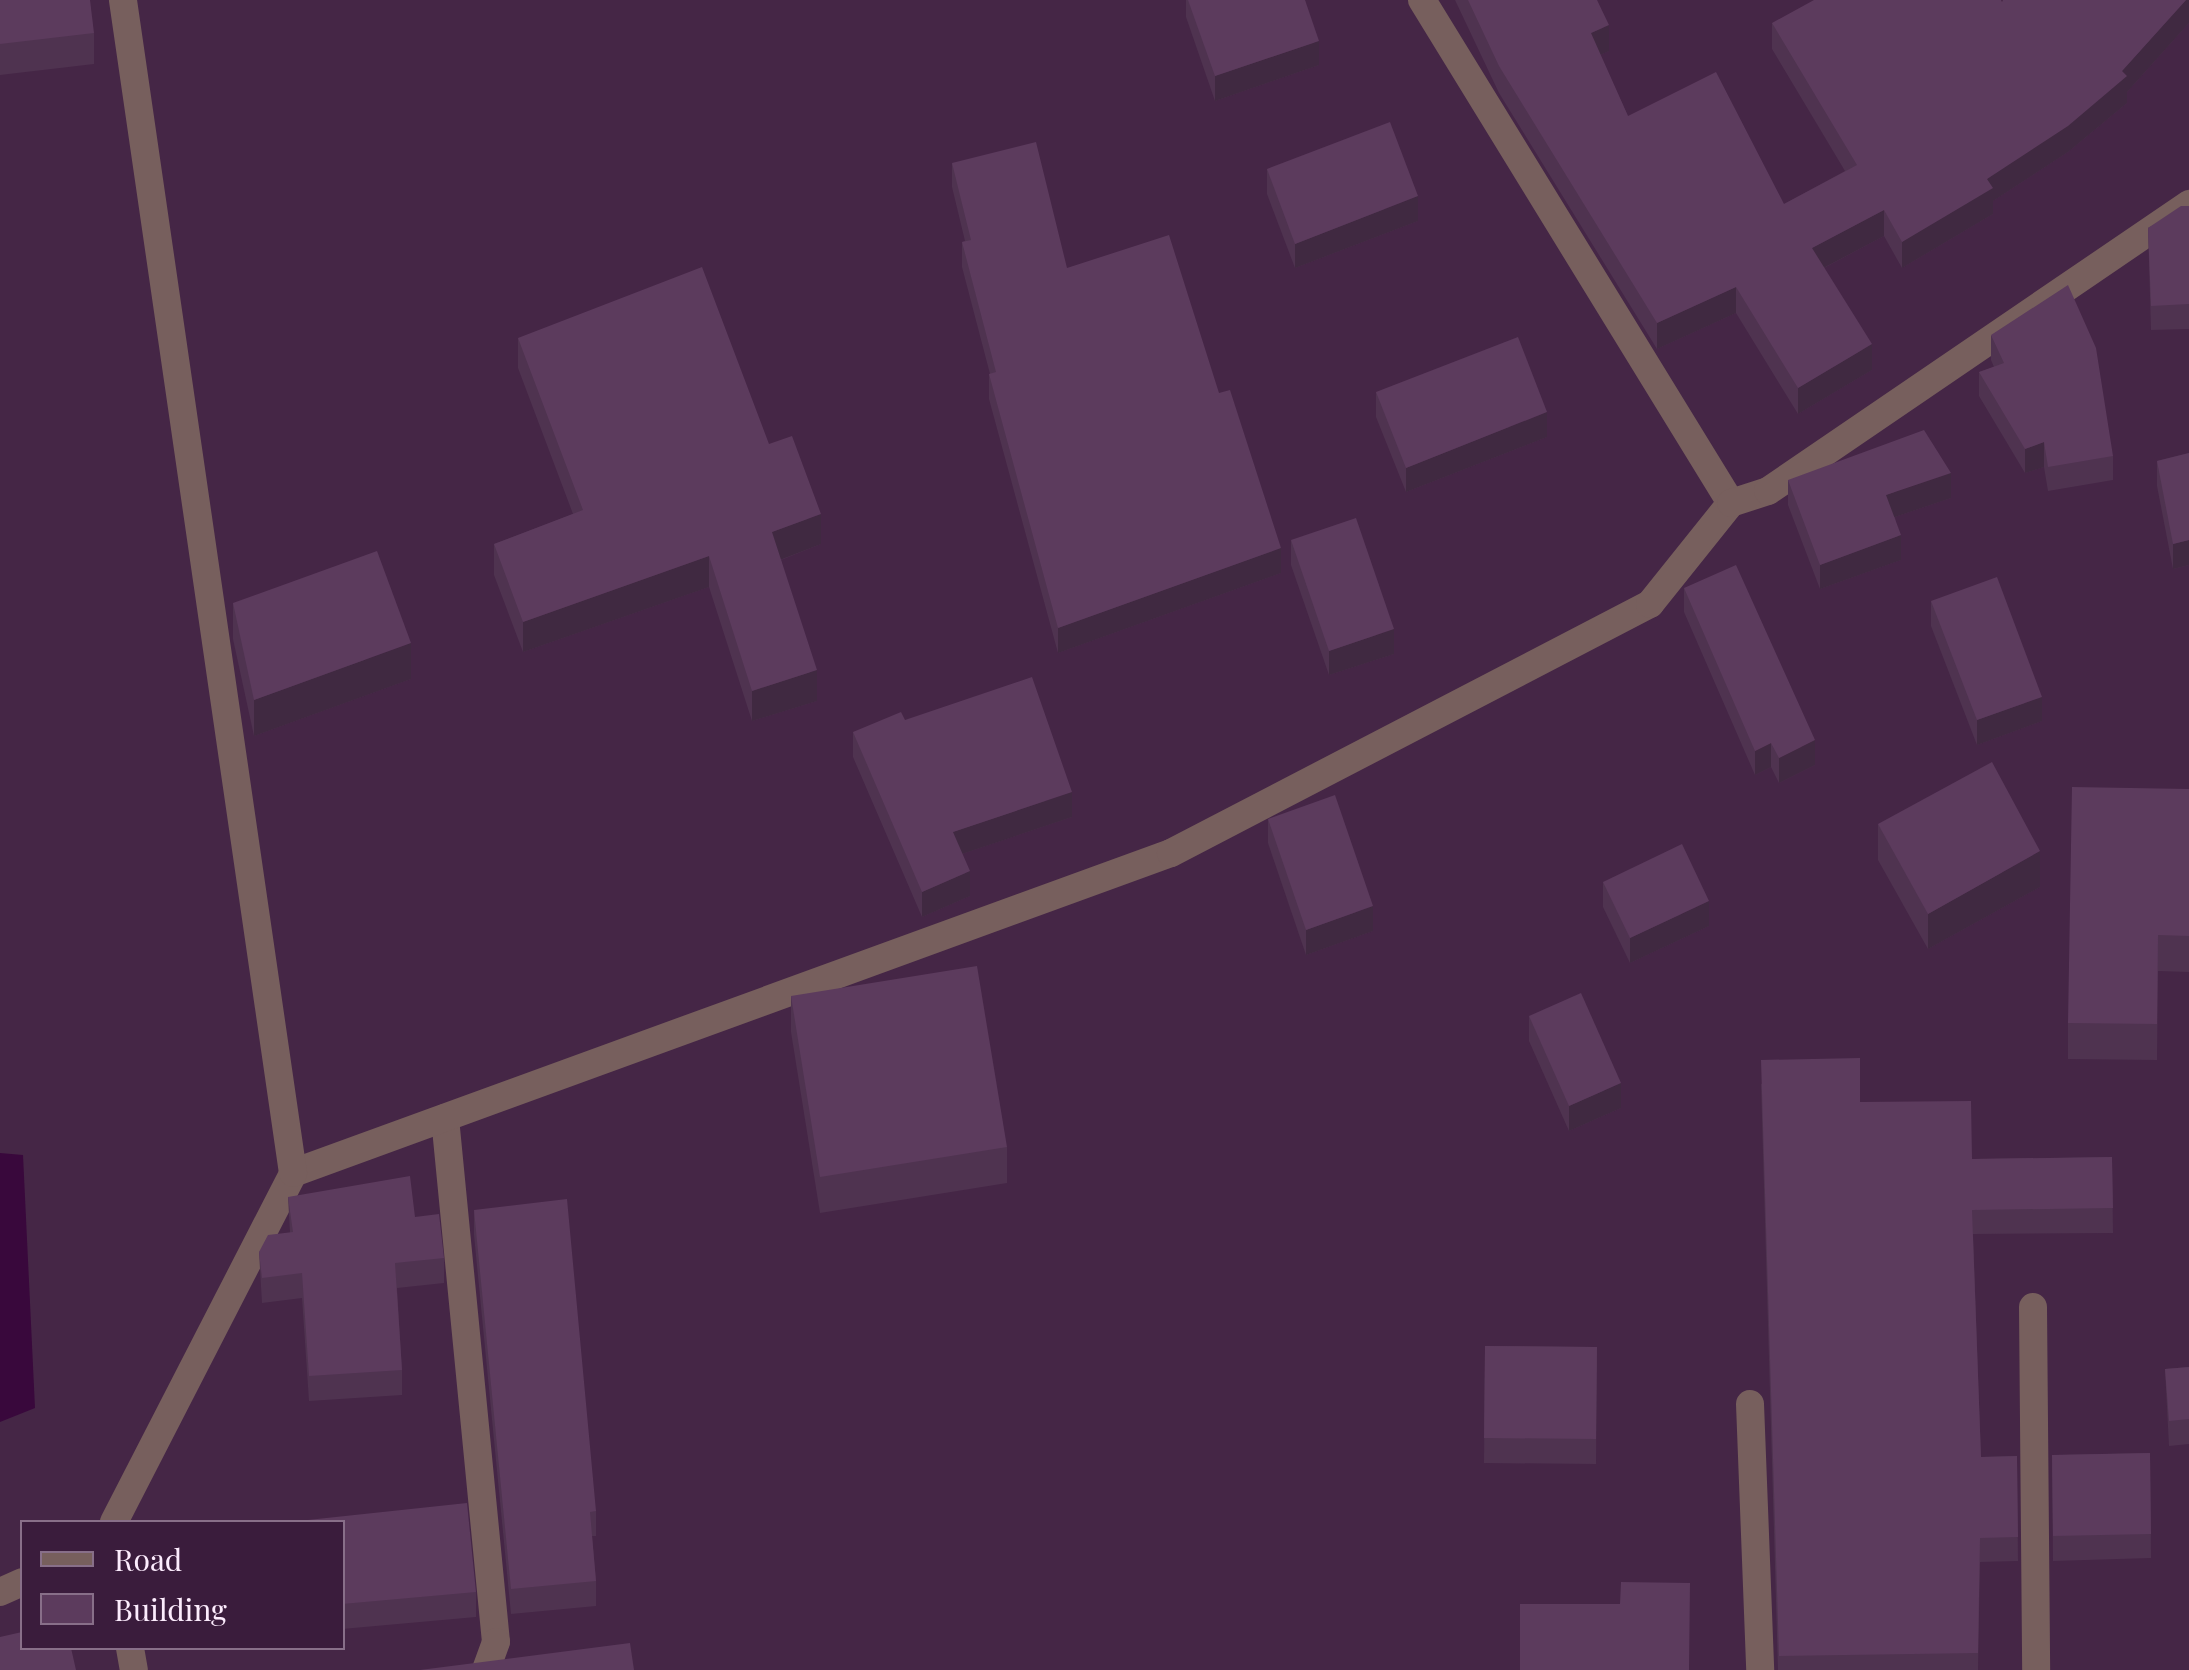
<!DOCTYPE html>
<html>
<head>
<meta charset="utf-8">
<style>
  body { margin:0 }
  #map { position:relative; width:2189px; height:1670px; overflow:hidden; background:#452646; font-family:"Playfair Display",serif }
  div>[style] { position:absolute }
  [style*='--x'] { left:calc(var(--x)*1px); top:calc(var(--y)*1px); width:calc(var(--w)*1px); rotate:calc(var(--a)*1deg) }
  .water>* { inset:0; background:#39083c }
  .minor>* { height:28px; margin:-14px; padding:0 14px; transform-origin:14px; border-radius:14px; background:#775f5d }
  .wall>* { inset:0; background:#4f3350 }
  .shaded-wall>* { inset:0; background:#402941 }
  .building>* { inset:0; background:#5c3b5d }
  span { translate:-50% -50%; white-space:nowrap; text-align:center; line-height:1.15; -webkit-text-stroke:9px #3a1c3c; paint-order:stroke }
  .legend { position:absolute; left:20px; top:1520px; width:325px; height:130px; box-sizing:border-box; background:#3a1c3c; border:2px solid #886f89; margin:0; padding:12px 18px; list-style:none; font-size:30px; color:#fcecfd }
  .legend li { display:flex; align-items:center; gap:20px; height:50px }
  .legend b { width:50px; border:2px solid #886f89 }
</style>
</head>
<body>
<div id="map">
  <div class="water">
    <i style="clip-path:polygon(0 1153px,23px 1155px,35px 1408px,0 1422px)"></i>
  </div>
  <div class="minor">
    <i style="--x:1422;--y:0;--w:590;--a:58.44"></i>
    <i style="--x:445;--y:1118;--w:526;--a:84.44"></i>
    <i style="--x:496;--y:1642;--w:30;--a:110"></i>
    <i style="--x:293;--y:1173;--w:934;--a:-20.03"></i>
    <i style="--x:1171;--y:853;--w:540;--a:-27.47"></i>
    <i style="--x:1650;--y:604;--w:129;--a:-51.3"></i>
    <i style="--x:1731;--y:503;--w:39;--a:-18"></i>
    <i style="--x:1768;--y:491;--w:510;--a:-34.28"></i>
    <i style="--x:2033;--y:1307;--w:363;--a:89.5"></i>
    <i style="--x:1750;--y:1404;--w:266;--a:87.8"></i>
    <i style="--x:114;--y:1522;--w:392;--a:-62.8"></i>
    <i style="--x:293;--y:1173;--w:1185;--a:-98.25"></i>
    <i style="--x:0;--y:1592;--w:24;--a:-24"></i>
    <i style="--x:130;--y:1648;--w:22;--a:80"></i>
  </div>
  <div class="wall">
    <i style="clip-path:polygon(0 0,94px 33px,94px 64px,0 75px)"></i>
    <i style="clip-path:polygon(1186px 0,1305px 0,1319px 65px,1215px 101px,1186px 17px)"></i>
    <i style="clip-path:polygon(1455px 0,1597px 0,1609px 51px,1600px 55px,1628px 116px,1784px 204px,1845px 171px,1772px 49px,1772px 23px,2002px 2px,2189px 0,2189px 23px,2127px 92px,2127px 103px,2068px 152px,1993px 201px,1993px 214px,1902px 268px,1884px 236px,1824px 268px,1872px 370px,1798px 414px,1736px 313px,1657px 349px,1499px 93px)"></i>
    <i style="clip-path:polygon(952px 163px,1067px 268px,1219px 393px,1281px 573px,1058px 653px,989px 399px,989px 374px,990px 374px,962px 267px,962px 242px,965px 241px,952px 187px)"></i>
    <i style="clip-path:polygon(1267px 169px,1418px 221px,1295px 268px,1267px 194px)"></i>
    <i style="clip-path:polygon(2189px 206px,2189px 329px,2151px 330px,2148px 228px)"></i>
    <i style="clip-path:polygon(1991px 335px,2113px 456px,2113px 480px,2048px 491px,2044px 467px,2025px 473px,1979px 396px,1979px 372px,1994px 367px,1991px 360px)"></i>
    <i style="clip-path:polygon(518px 338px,769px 444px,821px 544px,781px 560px,817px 701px,752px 721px,709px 587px,523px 652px,494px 575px,494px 544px,573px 514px,518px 368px)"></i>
    <i style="clip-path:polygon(1376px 392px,1547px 437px,1406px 492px,1376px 417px)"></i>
    <i style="clip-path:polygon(2189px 453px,2189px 565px,2173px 569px,2157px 486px,2157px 461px)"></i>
    <i style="clip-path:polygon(1788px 480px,1951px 498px,1895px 517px,1901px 560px,1820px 589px,1788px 505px)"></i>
    <i style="clip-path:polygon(1291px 540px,1394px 654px,1329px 675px,1291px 565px)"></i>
    <i style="clip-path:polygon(1684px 588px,1815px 765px,1779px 783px,1771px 767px,1755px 775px,1684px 612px)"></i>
    <i style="clip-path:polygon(1931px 601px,2042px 721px,1977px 745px,1931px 626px)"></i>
    <i style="clip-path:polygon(233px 603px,411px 679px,254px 736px,233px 639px)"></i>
    <i style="clip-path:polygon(905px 720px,1072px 817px,962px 854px,970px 896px,922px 917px,853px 757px,853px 732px)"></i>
    <i style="clip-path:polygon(2189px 789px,2189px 972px,2158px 971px,2157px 1060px,2068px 1059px,2068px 1023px)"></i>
    <i style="clip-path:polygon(1268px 819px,1373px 931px,1306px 955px,1268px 843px)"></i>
    <i style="clip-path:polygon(1878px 824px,2040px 887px,1928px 949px,1878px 860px)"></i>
    <i style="clip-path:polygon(1603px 882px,1709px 926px,1630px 963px,1603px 907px)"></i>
    <i style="clip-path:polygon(791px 996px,1007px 1147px,1007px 1183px,820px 1213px,791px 1032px)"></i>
    <i style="clip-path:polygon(1529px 1016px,1621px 1108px,1569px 1131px,1529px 1041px)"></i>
    <i style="clip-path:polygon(1761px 1084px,1860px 1102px,1972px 1159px,2112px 1157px,2113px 1233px,1973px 1234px,1981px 1457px,2017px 1456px,2018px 1561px,1980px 1562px,1978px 1670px,1778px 1670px)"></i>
    <i style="clip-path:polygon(288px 1197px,415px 1217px,444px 1258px,444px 1283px,397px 1288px,402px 1370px,402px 1395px,309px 1401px,302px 1298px,262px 1303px,259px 1252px,290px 1233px)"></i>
    <i style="clip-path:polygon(474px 1210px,596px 1511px,596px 1536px,592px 1536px,596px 1581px,596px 1606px,511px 1614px,474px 1235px)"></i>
    <i style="clip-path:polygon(1485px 1346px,1597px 1347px,1596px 1464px,1484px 1463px)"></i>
    <i style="clip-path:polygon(2189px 1367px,2189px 1444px,2169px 1446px,2165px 1369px)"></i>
    <i style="clip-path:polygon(2150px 1453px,2151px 1558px,2053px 1561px,2052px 1455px)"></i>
    <i style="clip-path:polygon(342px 1522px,476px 1592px,476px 1617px,342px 1629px)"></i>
  </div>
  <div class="shaded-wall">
    <i style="clip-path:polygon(2186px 0,2189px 0,2189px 23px,2127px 92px,2127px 103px,2068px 152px,1993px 201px,1993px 214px,1902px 268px,1902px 242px,1987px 179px,2122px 71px)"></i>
    <i style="clip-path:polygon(1609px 25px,1609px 51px,1591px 59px,1591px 33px)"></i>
    <i style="clip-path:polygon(1319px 41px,1319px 65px,1215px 101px,1215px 76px)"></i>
    <i style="clip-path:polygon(1418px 196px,1418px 221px,1295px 268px,1295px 244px)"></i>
    <i style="clip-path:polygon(1884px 210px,1884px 236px,1812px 274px,1812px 248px)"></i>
    <i style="clip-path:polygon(1736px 287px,1736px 313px,1657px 349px,1657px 323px)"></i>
    <i style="clip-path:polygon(1872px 344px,1872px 370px,1798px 414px,1798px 388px)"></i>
    <i style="clip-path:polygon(1547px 412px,1547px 437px,1406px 492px,1406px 468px)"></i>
    <i style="clip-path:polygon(2044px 442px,2044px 467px,2025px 473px,2025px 449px)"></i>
    <i style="clip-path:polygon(1951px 473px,1951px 498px,1886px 520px,1886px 495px)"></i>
    <i style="clip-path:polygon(821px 514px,821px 544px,772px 563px,772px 532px)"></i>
    <i style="clip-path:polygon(1901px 535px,1901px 560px,1820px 589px,1820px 565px)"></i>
    <i style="clip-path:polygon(2189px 540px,2189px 565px,2173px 569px,2173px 544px)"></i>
    <i style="clip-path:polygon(1281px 548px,1281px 573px,1058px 653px,1058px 628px)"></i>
    <i style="clip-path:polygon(709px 556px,709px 587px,523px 652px,523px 622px)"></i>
    <i style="clip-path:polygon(1394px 629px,1394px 654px,1329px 675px,1329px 651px)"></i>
    <i style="clip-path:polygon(411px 643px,411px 679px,254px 736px,254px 700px)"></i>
    <i style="clip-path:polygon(817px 670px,817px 701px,752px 721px,752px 691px)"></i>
    <i style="clip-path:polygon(2042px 697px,2042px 721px,1977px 745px,1977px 720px)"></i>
    <i style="clip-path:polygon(1815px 740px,1815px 765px,1779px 783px,1779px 758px)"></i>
    <i style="clip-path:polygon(1771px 743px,1771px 767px,1755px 775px,1755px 751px)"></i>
    <i style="clip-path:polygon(1072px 792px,1072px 817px,953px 857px,953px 832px)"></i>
    <i style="clip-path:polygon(2040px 851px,2040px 887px,1928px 949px,1928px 914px)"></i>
    <i style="clip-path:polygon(970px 871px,970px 896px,922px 917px,922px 892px)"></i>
    <i style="clip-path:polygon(1709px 901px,1709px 926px,1630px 963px,1630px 938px)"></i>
    <i style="clip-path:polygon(1373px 906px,1373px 931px,1306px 955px,1306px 930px)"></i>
    <i style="clip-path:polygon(1621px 1083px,1621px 1108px,1569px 1131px,1569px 1106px)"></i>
  </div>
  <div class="building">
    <i style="clip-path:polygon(0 0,90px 0,94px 33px,0 44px)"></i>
    <i style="clip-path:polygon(1188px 0,1305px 0,1319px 41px,1215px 76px)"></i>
    <i style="clip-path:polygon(1468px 0,1597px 0,1609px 25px,1591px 33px,1628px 116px,1716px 72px,1784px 204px,1857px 165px,1772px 23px,1814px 0,2001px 0,2002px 2px,2003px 0,2186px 0,2122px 71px,2127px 76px,2068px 126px,1987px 179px,1993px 188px,1902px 242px,1884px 210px,1812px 248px,1872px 344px,1798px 388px,1736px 287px,1657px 323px,1499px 66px)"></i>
    <i style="clip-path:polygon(1390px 122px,1418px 196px,1295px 244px,1267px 169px)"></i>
    <i style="clip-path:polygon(1036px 142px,1067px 268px,1169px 235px,1219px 393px,1230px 390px,1281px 548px,1058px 628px,989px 374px,996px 372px,962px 242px,971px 240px,952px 163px)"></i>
    <i style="clip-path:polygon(2181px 206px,2189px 206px,2189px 304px,2151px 306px,2148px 228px)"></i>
    <i style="clip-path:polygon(702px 267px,769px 444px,792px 436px,821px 514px,772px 532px,817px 670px,752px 691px,709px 556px,523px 622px,494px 544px,583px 510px,518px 338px)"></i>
    <i style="clip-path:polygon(2068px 285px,2096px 348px,2113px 456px,2048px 467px,2044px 442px,2025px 449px,1979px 372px,2004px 363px,1991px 335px)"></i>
    <i style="clip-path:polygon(1518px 337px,1547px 412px,1406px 468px,1376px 392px)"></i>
    <i style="clip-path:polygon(1924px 430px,1951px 473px,1886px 495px,1901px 535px,1820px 565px,1788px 480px)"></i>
    <i style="clip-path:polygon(2189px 453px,2189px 540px,2173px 544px,2157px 461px)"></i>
    <i style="clip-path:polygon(1356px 518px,1394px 629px,1329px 651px,1291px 540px)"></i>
    <i style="clip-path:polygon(377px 551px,411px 643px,254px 700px,233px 603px)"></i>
    <i style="clip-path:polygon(1736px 565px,1815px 740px,1779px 758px,1771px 743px,1755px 751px,1684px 588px)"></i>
    <i style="clip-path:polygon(1997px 577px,2042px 697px,1977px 720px,1931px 601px)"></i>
    <i style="clip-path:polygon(1032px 677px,1072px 792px,953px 832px,970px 871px,922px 892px,853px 732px,901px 712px,905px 720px)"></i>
    <i style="clip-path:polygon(1992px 762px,2040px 851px,1928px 914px,1878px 824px)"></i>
    <i style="clip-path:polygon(2072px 787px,2189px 789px,2189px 936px,2158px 935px,2157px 1024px,2068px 1023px)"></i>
    <i style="clip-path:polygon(1335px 795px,1373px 906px,1306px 930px,1268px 819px)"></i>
    <i style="clip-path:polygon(1682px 844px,1709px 901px,1630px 938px,1603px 882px)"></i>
    <i style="clip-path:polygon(977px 966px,1007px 1147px,820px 1177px,791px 996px)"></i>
    <i style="clip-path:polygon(1581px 993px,1621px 1083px,1569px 1106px,1529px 1016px)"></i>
    <i style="clip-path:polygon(1860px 1058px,1860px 1102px,1971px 1101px,1972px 1159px,2112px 1157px,2113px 1208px,1972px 1210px,1981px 1457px,2017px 1456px,2018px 1537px,1980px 1538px,1978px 1653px,1779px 1656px,1761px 1060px)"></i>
    <i style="clip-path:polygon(410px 1176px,415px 1217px,439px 1214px,444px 1258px,395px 1263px,402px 1370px,309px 1376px,302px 1273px,262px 1278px,259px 1252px,268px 1235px,293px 1232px,288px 1197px)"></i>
    <i style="clip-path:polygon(567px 1199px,596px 1511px,590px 1512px,596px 1581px,511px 1589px,474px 1210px)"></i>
    <i style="clip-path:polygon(1485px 1346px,1597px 1347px,1596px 1439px,1484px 1438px)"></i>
    <i style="clip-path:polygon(2189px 1367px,2189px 1419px,2169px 1421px,2165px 1369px)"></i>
    <i style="clip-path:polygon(2150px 1453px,2151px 1534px,2053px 1536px,2052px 1455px)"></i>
    <i style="clip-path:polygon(467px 1503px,476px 1592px,342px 1604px,342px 1522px,289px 1522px)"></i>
    <i style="clip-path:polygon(1621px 1582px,1690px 1583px,1689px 1670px,1520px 1670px,1520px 1604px,1620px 1604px)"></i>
    <i style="clip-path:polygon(22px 1632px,22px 1648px,71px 1648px,76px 1670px,0 1670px,0 1637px)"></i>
    <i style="clip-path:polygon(630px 1643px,634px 1670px,420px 1670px)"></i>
  </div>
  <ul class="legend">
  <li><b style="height:12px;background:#775f5d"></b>Road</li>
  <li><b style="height:28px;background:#5c3b5d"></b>Building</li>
  </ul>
</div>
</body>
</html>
